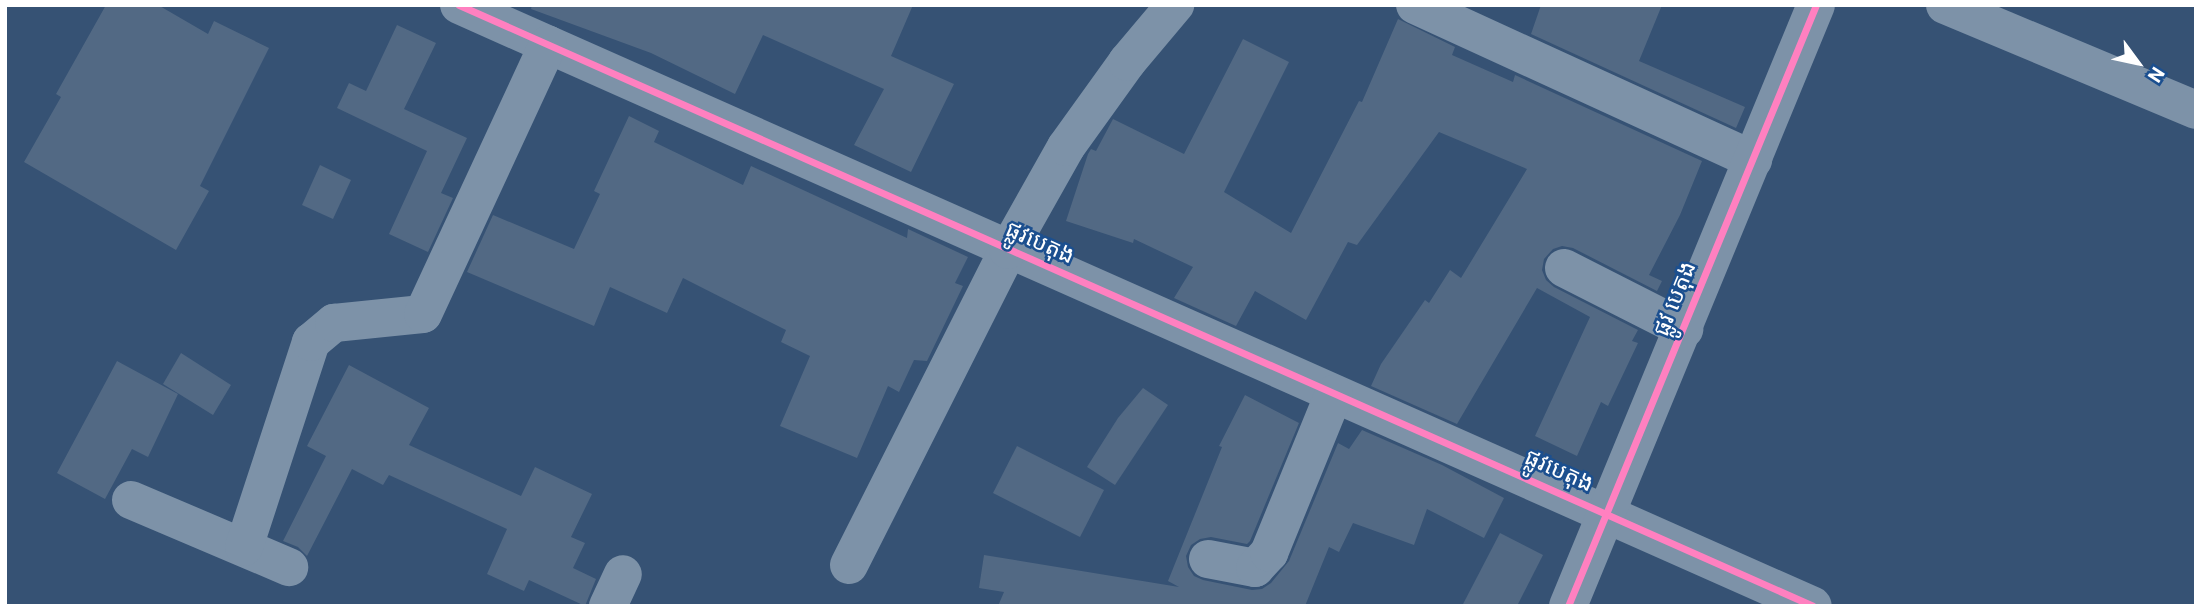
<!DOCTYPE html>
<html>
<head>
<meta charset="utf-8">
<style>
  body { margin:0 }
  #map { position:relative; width:2201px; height:611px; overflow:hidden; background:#365274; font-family:Roboto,"Noto Sans Khmer",sans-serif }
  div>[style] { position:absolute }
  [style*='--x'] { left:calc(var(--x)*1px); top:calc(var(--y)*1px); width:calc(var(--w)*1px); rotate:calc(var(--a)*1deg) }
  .building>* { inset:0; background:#526984 }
  .minor>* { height:38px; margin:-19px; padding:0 19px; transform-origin:19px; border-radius:19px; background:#7d92a8 }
  .cycleway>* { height:7px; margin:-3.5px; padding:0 3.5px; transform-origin:3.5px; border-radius:3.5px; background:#ff80c0 }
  span { translate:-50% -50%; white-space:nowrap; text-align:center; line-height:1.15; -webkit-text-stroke:5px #1b4f8f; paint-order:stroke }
  .street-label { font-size:23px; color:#fff }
  .frame { position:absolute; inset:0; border:7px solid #fff; pointer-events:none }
  .north { position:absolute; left:2103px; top:28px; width:70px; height:70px; -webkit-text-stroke:5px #1b4f8f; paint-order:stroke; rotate:123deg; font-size:19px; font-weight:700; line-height:28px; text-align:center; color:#fff }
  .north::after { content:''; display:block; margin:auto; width:24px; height:32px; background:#fff; clip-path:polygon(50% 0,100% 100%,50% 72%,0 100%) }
</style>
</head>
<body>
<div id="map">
  <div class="building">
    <i style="clip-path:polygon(106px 5px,158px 5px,208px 34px,214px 21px,269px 48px,200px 186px,209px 191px,176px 250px,24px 162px,61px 97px,56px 94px)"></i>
    <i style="clip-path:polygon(532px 5px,913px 5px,891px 56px,954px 84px,911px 172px,854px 145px,884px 89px,763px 35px,735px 94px,651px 53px,531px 9px)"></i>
    <i style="clip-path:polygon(1541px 5px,1662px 5px,1639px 61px,1745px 107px,1736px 128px,1531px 34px)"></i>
    <i style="clip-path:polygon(1398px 19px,1455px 47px,1452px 55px,1513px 82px,1515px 75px,1702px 161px,1680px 215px,1649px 275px,1662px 281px,1657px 291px,1573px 248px,1562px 246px,1553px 249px,1544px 259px,1542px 270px,1546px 280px,1554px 287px,1638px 330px,1632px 341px,1638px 343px,1608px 406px,1601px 402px,1577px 456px,1535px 436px,1590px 317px,1537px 288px,1457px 424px,1371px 386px,1381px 364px,1425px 300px,1429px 303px,1450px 270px,1461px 278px,1527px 169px,1439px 132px,1357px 245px,1348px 242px,1306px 320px,1255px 291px,1236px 326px,1174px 298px,1193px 267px,1134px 239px,1133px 243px,1066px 221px,1088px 154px,1091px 149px,1096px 151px,1113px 119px,1184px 154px,1243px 39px,1289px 62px,1224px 192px,1291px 233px,1359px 101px,1362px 102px)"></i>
    <i style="clip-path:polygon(397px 25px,436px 43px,404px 109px,467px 138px,441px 193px,453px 198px,428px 252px,389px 234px,427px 151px,337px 108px,349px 83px,366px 91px)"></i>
    <i style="clip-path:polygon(629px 116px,659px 131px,654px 142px,743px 185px,751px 166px,907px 238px,908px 229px,968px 257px,955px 283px,963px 286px,927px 361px,914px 360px,899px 392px,888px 386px,857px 458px,780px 426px,810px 356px,781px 342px,786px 330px,683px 278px,667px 313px,610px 287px,594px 326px,467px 272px,493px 215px,574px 249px,600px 194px,594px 191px)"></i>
    <i style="clip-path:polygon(320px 165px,351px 180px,333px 219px,302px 205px)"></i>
    <i style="clip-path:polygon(181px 353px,231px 385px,213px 415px,163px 384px)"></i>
    <i style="clip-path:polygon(117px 361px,178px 394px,148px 457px,132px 449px,105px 499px,57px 473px)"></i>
    <i style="clip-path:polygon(349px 365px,429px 408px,409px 445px,521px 496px,535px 467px,592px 494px,571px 537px,585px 543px,573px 568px,596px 579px,585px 606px,529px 580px,524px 591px,487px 574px,507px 529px,389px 475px,383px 485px,352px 469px,307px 556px,298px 547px,283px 541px,326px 456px,307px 446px)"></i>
    <i style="clip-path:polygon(1143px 388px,1168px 405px,1115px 485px,1087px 467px,1118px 418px)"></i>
    <i style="clip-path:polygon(1245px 395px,1299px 423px,1250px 541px,1247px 544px,1211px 537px,1200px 539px,1191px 545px,1186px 556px,1188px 567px,1194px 576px,1203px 580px,1252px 590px,1262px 589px,1271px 583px,1289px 561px,1338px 443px,1349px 449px,1362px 430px,1442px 465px,1504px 498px,1484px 538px,1427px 509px,1414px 545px,1353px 523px,1339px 552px,1329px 547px,1305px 606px,998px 606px,1004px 592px,979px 588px,984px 555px,1179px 587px,1168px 581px,1222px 447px,1219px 446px)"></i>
    <i style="clip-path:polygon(1017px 446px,1104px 490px,1080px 537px,993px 493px)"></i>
    <i style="clip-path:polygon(1500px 533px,1543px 555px,1517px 606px,1462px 606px)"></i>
  </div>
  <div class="minor">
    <i style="--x:459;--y:5;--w:1481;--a:23.93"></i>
    <i style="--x:1415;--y:5;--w:372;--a:24.6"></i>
    <i style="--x:1945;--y:5;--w:272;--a:22.7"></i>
    <i style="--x:1564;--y:268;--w:135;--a:26.9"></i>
    <i style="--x:131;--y:500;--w:172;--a:23"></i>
    <i style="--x:244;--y:547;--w:216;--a:-71.9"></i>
    <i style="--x:311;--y:342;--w:30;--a:-40"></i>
    <i style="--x:334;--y:323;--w:89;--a:-5.8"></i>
    <i style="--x:423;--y:314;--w:297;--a:-65.1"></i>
    <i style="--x:1208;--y:559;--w:48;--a:10.8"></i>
    <i style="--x:1255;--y:568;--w:21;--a:-47"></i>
    <i style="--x:1269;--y:553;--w:172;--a:-67.8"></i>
    <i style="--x:849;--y:565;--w:353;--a:-63.2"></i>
    <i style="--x:1008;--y:250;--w:118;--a:-60.6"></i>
    <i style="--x:1066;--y:147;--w:105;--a:-54.3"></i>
    <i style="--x:1127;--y:62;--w:75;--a:-49.9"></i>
    <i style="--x:608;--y:606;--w:35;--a:-65"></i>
    <i style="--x:1568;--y:606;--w:650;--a:-67.58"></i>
  </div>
  <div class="cycleway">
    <i style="--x:459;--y:5;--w:1481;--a:23.93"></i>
    <i style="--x:1568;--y:606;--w:650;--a:-67.58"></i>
  </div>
  <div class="street-label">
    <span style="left:1040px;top:243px;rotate:24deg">ផ្លូវបេតុង</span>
    <span style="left:1675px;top:299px;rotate:-68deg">ផ្លូវ បេតុង</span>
    <span style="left:1559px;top:471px;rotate:24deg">ផ្លូវបេតុង</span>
  </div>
  <div class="frame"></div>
  <div class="north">N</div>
</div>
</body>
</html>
